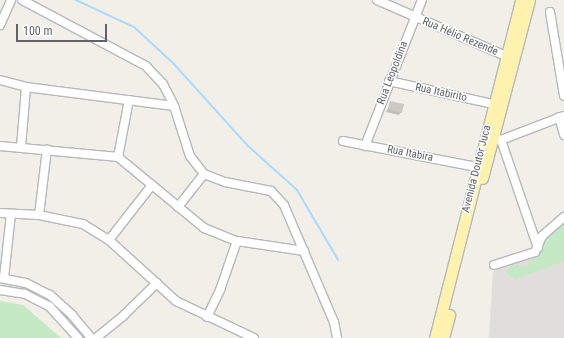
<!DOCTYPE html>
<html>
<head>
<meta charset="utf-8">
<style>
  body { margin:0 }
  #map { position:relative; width:564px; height:338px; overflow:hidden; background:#f1efe8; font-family:"Roboto Condensed",sans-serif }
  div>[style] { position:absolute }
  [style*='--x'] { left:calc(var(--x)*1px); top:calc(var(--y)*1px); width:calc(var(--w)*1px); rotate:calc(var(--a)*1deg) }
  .industrial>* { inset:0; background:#e0deda }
  .green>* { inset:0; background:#c5e8c5 }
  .shadow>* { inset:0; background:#0003 }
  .stream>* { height:2px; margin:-1px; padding:0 1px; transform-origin:1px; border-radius:1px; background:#aadaff }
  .building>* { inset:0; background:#cccac5 }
  .roads { filter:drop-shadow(1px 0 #b5b8bc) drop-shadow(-1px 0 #b5b8bc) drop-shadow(0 1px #b5b8bc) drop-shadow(0 -1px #b5b8bc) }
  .minor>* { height:8px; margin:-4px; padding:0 4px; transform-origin:4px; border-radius:4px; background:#fff }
  .major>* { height:11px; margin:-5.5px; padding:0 5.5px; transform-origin:5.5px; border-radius:5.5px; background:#fff2af }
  span { translate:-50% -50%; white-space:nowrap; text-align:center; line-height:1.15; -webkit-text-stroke:3px #fff; paint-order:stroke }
  .street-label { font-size:11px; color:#5f6368 }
  .scale { position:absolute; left:16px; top:24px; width:91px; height:18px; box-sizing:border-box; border:2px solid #5f6368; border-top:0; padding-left:5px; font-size:12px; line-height:14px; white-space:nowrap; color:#5f6368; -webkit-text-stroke:3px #fff; paint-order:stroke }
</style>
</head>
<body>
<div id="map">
  <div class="industrial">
    <i style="clip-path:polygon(564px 222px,564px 338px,489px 338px,493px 271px,537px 256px,545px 242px)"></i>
  </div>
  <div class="green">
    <i style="clip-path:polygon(564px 222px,564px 261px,516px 279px,505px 273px,512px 265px,526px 267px,542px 250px,551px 230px)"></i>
    <i style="clip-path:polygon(0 301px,23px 305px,61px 338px,0 338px)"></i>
  </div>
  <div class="shadow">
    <i style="clip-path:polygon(391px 103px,401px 112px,399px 115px,386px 112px)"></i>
  </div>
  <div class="stream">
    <i style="--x:76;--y:0;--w:64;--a:25"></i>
    <i style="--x:134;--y:27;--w:53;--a:42.7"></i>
    <i style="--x:173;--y:63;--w:110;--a:47.9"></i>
    <i style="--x:247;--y:145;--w:67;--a:42"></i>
    <i style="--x:297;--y:190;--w:81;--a:59.6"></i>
  </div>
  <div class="building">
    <i style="clip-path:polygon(390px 101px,404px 104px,402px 113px,388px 109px)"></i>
  </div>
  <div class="roads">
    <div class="minor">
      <i style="--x:22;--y:0;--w:140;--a:28"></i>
      <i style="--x:146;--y:66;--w:25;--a:47"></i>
      <i style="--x:163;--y:84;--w:25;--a:63"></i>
      <i style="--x:174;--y:106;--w:52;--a:72.3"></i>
      <i style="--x:190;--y:156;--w:23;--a:52"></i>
      <i style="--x:204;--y:174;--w:22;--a:21"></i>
      <i style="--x:225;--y:182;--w:47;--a:11.1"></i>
      <i style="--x:271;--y:191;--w:19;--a:47"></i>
      <i style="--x:284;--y:205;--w:127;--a:66.9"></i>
      <i style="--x:334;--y:322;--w:16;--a:79"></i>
      <i style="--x:377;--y:0;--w:141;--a:23.5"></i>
      <i style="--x:550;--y:12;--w:85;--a:80.5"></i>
      <i style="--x:0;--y:25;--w:27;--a:-66"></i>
      <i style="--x:0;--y:80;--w:27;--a:15"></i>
      <i style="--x:26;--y:87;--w:149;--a:7.3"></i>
      <i style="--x:389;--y:81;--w:107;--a:12.5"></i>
      <i style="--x:559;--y:117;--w:19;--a:74"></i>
      <i style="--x:495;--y:138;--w:6;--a:18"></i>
      <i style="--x:501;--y:140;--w:67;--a:-20.9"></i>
      <i style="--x:501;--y:140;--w:114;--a:71.1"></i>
      <i style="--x:343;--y:141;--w:136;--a:11"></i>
      <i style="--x:0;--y:146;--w:119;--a:5.3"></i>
      <i style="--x:118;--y:157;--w:112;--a:39.5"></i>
      <i style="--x:204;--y:228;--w:35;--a:22"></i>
      <i style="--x:237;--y:241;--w:68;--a:8.5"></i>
      <i style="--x:365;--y:146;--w:157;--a:-68.7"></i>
      <i style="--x:21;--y:147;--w:60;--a:-85.2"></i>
      <i style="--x:118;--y:157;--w:58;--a:-79.1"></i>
      <i style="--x:178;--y:207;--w:42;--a:-51.8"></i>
      <i style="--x:0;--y:213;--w:39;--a:3"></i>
      <i style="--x:39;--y:215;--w:45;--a:11.6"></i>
      <i style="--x:83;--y:224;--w:31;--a:32"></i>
      <i style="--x:109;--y:240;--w:91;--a:42.3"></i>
      <i style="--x:176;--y:301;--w:86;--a:25.4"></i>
      <i style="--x:39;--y:215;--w:66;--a:-83.1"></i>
      <i style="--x:109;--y:240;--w:70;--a:-52"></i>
      <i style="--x:494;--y:265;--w:43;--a:-17.6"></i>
      <i style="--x:535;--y:252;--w:17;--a:-66"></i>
      <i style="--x:542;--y:236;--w:29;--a:-41"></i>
      <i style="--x:0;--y:278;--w:26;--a:11"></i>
      <i style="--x:26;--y:283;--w:27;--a:27"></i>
      <i style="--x:50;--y:295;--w:30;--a:42"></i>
      <i style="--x:72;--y:315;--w:30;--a:50"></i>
      <i style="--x:4;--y:278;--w:64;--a:-83.8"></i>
      <i style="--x:0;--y:290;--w:25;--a:9"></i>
      <i style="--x:25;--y:294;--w:28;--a:27"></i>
      <i style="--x:50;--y:307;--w:42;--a:47.9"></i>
      <i style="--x:207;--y:317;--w:30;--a:-64"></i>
      <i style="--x:220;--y:290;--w:52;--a:-70.9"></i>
      <i style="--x:96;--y:338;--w:36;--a:-39"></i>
      <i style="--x:124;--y:315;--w:46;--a:-44.1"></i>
    </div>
    <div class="major">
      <i style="--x:482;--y:178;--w:184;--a:-75.2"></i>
      <i style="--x:435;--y:338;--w:349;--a:-75.7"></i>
      <i style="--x:443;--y:338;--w:24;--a:-75"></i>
    </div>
  </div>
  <div class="street-label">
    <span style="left:460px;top:37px;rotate:23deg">Rua Hélio Rezende</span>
    <span style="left:393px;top:73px;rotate:-69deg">Rua Leopoldina</span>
    <span style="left:441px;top:93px;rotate:12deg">Rua Itabirito</span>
    <span style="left:410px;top:154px;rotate:11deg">Rua Itabira</span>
    <span style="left:477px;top:169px;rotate:-76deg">Avenida Doutor Juca</span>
  </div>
  <div class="scale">100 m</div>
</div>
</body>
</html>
